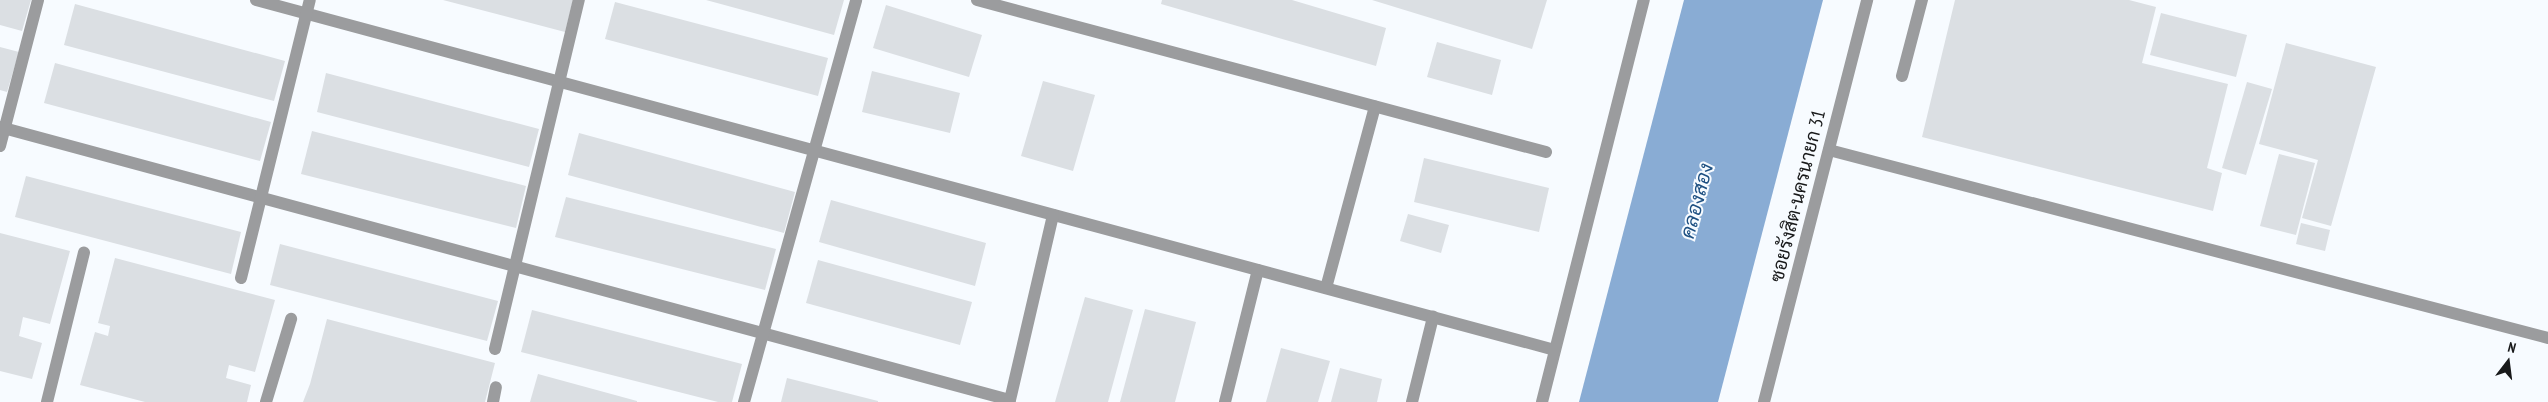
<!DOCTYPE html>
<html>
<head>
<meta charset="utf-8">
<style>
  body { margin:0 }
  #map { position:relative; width:2548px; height:402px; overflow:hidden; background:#f7fbff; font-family:"PT Sans Narrow",Sarabun,sans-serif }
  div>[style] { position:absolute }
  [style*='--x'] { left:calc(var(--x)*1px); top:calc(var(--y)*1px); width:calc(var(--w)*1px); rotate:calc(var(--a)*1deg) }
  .water>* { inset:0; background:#89acd4 }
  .building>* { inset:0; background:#dbdfe3 }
  .service>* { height:12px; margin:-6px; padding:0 6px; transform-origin:6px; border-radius:6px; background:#9b9c9e }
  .minor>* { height:12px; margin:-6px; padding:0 6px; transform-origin:6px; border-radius:6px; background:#9b9c9e }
  .tertiary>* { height:12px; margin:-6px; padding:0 6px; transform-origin:6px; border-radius:6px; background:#9b9c9e }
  span { translate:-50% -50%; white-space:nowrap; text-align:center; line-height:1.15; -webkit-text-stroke:4px #f7fbff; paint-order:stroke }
  .street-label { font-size:19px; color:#18191a }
  .water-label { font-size:20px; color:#1e5082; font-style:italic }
  .north { position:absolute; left:2483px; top:337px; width:50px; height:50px; -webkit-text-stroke:4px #f7fbff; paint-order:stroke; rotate:15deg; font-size:14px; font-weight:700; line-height:20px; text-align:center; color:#18191a }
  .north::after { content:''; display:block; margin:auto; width:18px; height:22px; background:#18191a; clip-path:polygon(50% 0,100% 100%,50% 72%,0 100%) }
</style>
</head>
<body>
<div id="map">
  <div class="water">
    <i style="clip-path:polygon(1684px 0,1823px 0,1718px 402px,1579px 402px)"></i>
  </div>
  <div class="building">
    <i style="clip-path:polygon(0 0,31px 0,22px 31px,0 25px)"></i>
    <i style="clip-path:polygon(443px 0,573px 0,565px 32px)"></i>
    <i style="clip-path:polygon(706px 0,844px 0,834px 35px)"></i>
    <i style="clip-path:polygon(1162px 0,1292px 0,1386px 28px,1376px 66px,1161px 4px)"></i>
    <i style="clip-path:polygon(1372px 0,1547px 0,1532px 49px)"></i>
    <i style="clip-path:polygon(1955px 0,2129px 0,2156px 7px,2142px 63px,2228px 84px,2207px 168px,2222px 173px,2213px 211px,1922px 137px)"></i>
    <i style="clip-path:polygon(615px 2px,828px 58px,818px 96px,605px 39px)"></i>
    <i style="clip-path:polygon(75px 4px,285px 61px,274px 101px,64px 45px)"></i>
    <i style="clip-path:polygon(886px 5px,982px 35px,969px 77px,873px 48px)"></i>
    <i style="clip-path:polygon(2161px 13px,2247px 35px,2236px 77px,2150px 55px)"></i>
    <i style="clip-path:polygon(1437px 42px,1501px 60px,1492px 95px,1427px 77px)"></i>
    <i style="clip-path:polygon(2286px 43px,2376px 67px,2331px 226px,2302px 218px,2318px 160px,2259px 144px)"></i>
    <i style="clip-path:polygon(0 47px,19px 52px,7px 92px,0 90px)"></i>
    <i style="clip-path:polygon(55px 63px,271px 122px,260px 161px,44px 103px)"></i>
    <i style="clip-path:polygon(872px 71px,960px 93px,950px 133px,862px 112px)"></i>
    <i style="clip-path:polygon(326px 73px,539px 129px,529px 167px,317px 112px)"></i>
    <i style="clip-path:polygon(1043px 81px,1095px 95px,1073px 171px,1021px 156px)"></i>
    <i style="clip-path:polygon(2247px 82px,2272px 89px,2246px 175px,2222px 168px)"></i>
    <i style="clip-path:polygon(312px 131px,526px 186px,516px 228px,301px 174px)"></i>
    <i style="clip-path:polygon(579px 133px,795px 192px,784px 233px,568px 175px)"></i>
    <i style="clip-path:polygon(2279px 154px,2315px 163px,2296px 235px,2260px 226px)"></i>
    <i style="clip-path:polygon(1424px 158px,1549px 188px,1539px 232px,1414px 202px)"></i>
    <i style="clip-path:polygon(26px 176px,241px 232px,231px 274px,15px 217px)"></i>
    <i style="clip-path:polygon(566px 197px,776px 249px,765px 290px,555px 237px)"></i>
    <i style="clip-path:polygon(831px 200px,986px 243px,975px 286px,819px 242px)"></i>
    <i style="clip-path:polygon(1408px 214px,1449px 225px,1441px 253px,1400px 241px)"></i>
    <i style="clip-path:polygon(2301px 223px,2330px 230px,2325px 251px,2296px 244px)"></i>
    <i style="clip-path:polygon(0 233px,70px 251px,50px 324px,23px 317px,19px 336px,42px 343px,32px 379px,0 371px)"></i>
    <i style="clip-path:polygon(280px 244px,498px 301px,487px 341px,270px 285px)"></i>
    <i style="clip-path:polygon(115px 258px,275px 300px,255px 372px,229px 365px,226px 378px,251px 385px,247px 402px,145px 402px,80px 385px,95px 332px,108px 336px,110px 326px,98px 323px)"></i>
    <i style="clip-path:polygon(818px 260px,972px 302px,960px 345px,806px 303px)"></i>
    <i style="clip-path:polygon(1085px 297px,1133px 310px,1108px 402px,1055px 402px)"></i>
    <i style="clip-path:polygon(1145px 309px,1196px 322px,1175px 402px,1120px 402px)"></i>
    <i style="clip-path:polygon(532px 310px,742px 364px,732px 402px,718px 402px,521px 352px)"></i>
    <i style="clip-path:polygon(327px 319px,495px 363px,485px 402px,303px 402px,310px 384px)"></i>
    <i style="clip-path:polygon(1281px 348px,1330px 361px,1318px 402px,1266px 402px)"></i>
    <i style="clip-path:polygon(1340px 368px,1382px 379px,1377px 402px,1331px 402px)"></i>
    <i style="clip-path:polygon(538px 374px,637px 401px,637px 402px,530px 402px)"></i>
    <i style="clip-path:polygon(787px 378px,878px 401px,878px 402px,781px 402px)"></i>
  </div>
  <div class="service">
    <i style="--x:1902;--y:76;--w:79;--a:-75.3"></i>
  </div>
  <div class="minor">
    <i style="--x:256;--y:0;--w:1345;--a:15.08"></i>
    <i style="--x:977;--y:0;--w:589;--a:14.96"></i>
    <i style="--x:0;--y:127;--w:1046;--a:15.13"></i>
    <i style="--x:1010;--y:400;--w:190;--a:-76.9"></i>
    <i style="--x:0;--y:146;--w:151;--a:-75.4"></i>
    <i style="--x:1829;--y:150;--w:743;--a:14.65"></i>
    <i style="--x:241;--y:278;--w:286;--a:-76.1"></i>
    <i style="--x:1326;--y:288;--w:188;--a:-74.9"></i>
    <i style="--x:495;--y:349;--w:359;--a:-76.5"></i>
    <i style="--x:47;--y:402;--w:154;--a:-76.1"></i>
    <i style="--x:266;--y:402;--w:87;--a:-73.2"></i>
    <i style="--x:493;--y:402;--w:15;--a:-79"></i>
    <i style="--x:744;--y:402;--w:417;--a:-74.4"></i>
    <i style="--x:1225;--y:402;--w:136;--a:-76"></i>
    <i style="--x:1412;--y:402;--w:88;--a:-76.1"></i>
  </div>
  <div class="tertiary">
    <i style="--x:1542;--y:402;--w:415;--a:-75.8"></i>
    <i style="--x:1764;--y:402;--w:415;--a:-75.6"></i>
  </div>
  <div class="street-label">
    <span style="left:1798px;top:196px;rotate:-76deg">ซอยรังสิต-นครนายก 31</span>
  </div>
  <div class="water-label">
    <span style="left:1697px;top:201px;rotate:-75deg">คลองสอง</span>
  </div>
  <div class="north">N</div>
</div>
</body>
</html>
